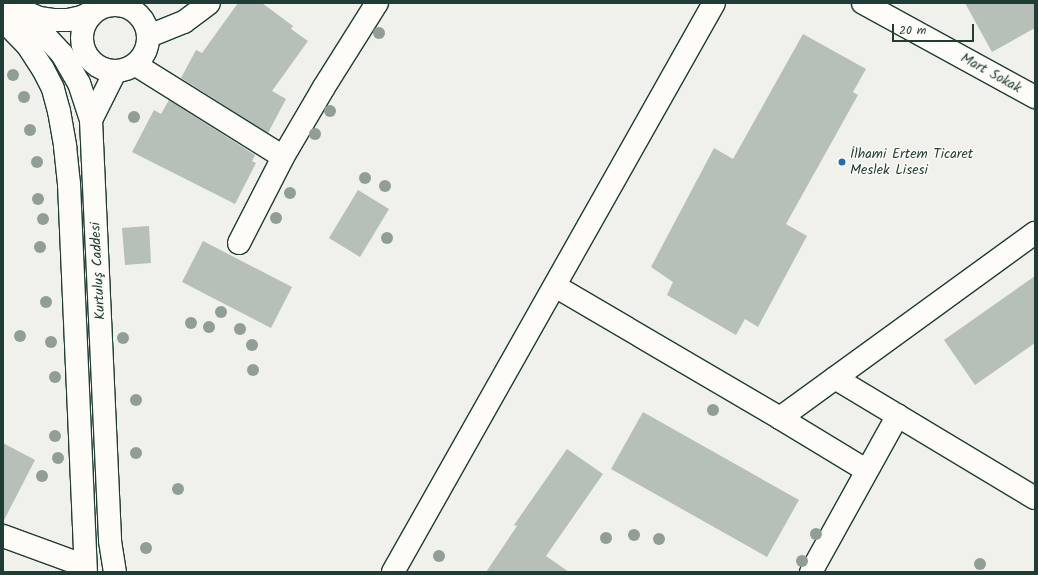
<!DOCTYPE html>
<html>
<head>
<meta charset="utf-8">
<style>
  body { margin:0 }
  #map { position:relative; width:1038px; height:575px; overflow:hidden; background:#f0f1eb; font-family:Kalam,sans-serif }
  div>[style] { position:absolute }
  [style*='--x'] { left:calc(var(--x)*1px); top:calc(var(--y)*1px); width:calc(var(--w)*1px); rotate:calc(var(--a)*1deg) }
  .building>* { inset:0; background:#b6bfb8 }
  .roads { filter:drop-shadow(1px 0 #1f3d34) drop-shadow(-1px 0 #1f3d34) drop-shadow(0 1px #1f3d34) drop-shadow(0 -1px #1f3d34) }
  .minor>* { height:22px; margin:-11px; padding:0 11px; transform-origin:11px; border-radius:11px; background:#fdfcf7 }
  .minor>.ring { margin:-11px; padding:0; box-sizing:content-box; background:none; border:22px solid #fdfcf7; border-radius:50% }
  .primary>* { height:22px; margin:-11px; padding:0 11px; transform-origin:11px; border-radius:11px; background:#fdfcf7 }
  .trees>* { width:12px; height:12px; margin:-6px; border-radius:50%; background:#909e97 }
  .dots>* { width:11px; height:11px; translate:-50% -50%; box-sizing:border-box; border:2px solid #fdfcf7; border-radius:50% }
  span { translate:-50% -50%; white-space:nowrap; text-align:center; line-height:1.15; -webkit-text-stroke:3px #fdfcf7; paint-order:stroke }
  .street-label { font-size:14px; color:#1f3d34 }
  .poi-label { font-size:14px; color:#1f3d34 }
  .left { translate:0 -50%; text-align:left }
  .frame { position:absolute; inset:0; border:4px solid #1f3d34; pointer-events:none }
  .scale { position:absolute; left:892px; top:24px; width:82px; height:18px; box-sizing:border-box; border:2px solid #1f3d34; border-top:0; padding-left:5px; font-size:12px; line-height:14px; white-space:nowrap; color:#1f3d34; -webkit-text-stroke:3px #fdfcf7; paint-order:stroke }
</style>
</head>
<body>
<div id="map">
  <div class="building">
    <i style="clip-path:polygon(238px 3px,262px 3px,293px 26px,291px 29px,308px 41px,272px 91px,286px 99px,268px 133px,181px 78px,196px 50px,202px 53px)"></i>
    <i style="clip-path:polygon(965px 3px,1035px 3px,1035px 28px,992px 52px)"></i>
    <i style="clip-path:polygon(803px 34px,866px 69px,853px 92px,858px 95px,786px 224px,807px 236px,758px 327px,745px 319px,736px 335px,667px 295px,673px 282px,651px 267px,714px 148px,733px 159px)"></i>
    <i style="clip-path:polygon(169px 100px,255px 155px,252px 161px,256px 163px,235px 204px,132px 152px,154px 110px,161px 114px)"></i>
    <i style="clip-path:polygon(358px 190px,389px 209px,360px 257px,329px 238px)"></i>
    <i style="clip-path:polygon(149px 226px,151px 263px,125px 265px,122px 228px)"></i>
    <i style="clip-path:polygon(203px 241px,292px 287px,271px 328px,182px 282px)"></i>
    <i style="clip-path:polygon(1035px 276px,1035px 343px,975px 385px,944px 340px)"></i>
    <i style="clip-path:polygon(643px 412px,799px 500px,767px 557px,611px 469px)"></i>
    <i style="clip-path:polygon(3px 443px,35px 460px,3px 522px)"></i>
    <i style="clip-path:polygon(567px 449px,603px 474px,546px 556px,569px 572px,486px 572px,517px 526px,514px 525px)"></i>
  </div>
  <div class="roads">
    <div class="minor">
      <i style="--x:863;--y:3;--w:196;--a:28.7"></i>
      <i class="ring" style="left:82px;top:5px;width:44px;height:44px"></i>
      <i style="--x:16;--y:8;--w:25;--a:23"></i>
      <i style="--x:39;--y:18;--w:14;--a:8"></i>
      <i style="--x:53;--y:20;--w:15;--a:0"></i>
      <i style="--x:68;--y:20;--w:14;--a:-12"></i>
      <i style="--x:82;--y:17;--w:17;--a:-28"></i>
      <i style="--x:149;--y:36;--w:38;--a:-22"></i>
      <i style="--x:184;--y:22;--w:31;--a:-37"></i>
      <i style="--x:136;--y:65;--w:173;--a:32"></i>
      <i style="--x:91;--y:120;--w:54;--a:-63.4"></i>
      <i style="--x:239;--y:243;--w:97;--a:-62.9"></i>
      <i style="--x:283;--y:157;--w:81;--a:-59.6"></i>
      <i style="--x:324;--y:87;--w:99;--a:-57.8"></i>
      <i style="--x:555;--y:286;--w:261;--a:30.4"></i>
      <i style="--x:780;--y:418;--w:100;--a:31.2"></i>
      <i style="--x:835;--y:378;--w:233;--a:31"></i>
      <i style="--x:780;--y:418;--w:315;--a:-36"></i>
      <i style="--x:3;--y:536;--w:87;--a:20.1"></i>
      <i style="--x:393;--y:572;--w:653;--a:-60.57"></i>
      <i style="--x:811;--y:572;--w:179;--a:-61"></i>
    </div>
    <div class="primary">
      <i style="--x:3;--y:3;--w:39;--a:35"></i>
      <i style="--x:35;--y:25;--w:40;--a:47"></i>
      <i style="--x:62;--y:54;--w:34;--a:60"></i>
      <i style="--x:79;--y:83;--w:39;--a:72"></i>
      <i style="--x:91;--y:120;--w:421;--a:87.4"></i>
      <i style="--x:110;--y:541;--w:31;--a:81"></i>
      <i style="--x:3;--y:20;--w:36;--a:46"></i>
      <i style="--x:28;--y:46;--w:27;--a:57"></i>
      <i style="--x:43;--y:69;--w:22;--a:63"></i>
      <i style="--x:53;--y:89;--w:23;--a:75"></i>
      <i style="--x:59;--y:111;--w:36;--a:80"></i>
      <i style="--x:65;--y:146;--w:38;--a:84"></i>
      <i style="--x:69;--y:184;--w:388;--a:87.5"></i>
    </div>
  </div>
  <div class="trees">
    <i style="left:379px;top:33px"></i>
    <i style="left:13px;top:75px"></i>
    <i style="left:24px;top:97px"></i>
    <i style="left:330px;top:111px"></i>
    <i style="left:134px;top:117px"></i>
    <i style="left:30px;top:130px"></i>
    <i style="left:315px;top:134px"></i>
    <i style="left:37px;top:162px"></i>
    <i style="left:365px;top:178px"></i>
    <i style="left:385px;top:186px"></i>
    <i style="left:290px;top:193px"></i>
    <i style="left:38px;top:199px"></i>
    <i style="left:276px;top:218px"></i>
    <i style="left:43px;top:219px"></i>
    <i style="left:387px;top:238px"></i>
    <i style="left:40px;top:247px"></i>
    <i style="left:46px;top:302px"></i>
    <i style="left:221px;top:312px"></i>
    <i style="left:191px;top:323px"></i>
    <i style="left:209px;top:327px"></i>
    <i style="left:240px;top:329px"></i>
    <i style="left:20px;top:336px"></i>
    <i style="left:123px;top:338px"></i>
    <i style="left:51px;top:342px"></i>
    <i style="left:252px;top:345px"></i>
    <i style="left:253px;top:370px"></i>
    <i style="left:55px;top:377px"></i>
    <i style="left:136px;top:400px"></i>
    <i style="left:713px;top:410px"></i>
    <i style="left:55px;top:436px"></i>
    <i style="left:136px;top:453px"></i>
    <i style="left:58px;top:458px"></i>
    <i style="left:42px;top:476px"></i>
    <i style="left:178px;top:489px"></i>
    <i style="left:816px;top:534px"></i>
    <i style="left:634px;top:535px"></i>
    <i style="left:606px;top:538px"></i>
    <i style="left:659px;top:539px"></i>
    <i style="left:146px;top:548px"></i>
    <i style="left:439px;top:556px"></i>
    <i style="left:802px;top:561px"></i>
    <i style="left:980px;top:564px"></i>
  </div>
  <div class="dots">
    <i style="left:842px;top:162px;background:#1f6fb2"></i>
  </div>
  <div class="street-label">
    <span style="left:991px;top:73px;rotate:29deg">Mart Sokak</span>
    <span style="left:98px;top:271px;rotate:-93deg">Kurtuluş Caddesi</span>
  </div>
  <div class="poi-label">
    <span class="left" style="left:850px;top:162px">İlhami Ertem Ticaret<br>Meslek Lisesi</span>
  </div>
  <div class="frame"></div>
  <div class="scale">20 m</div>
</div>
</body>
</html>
